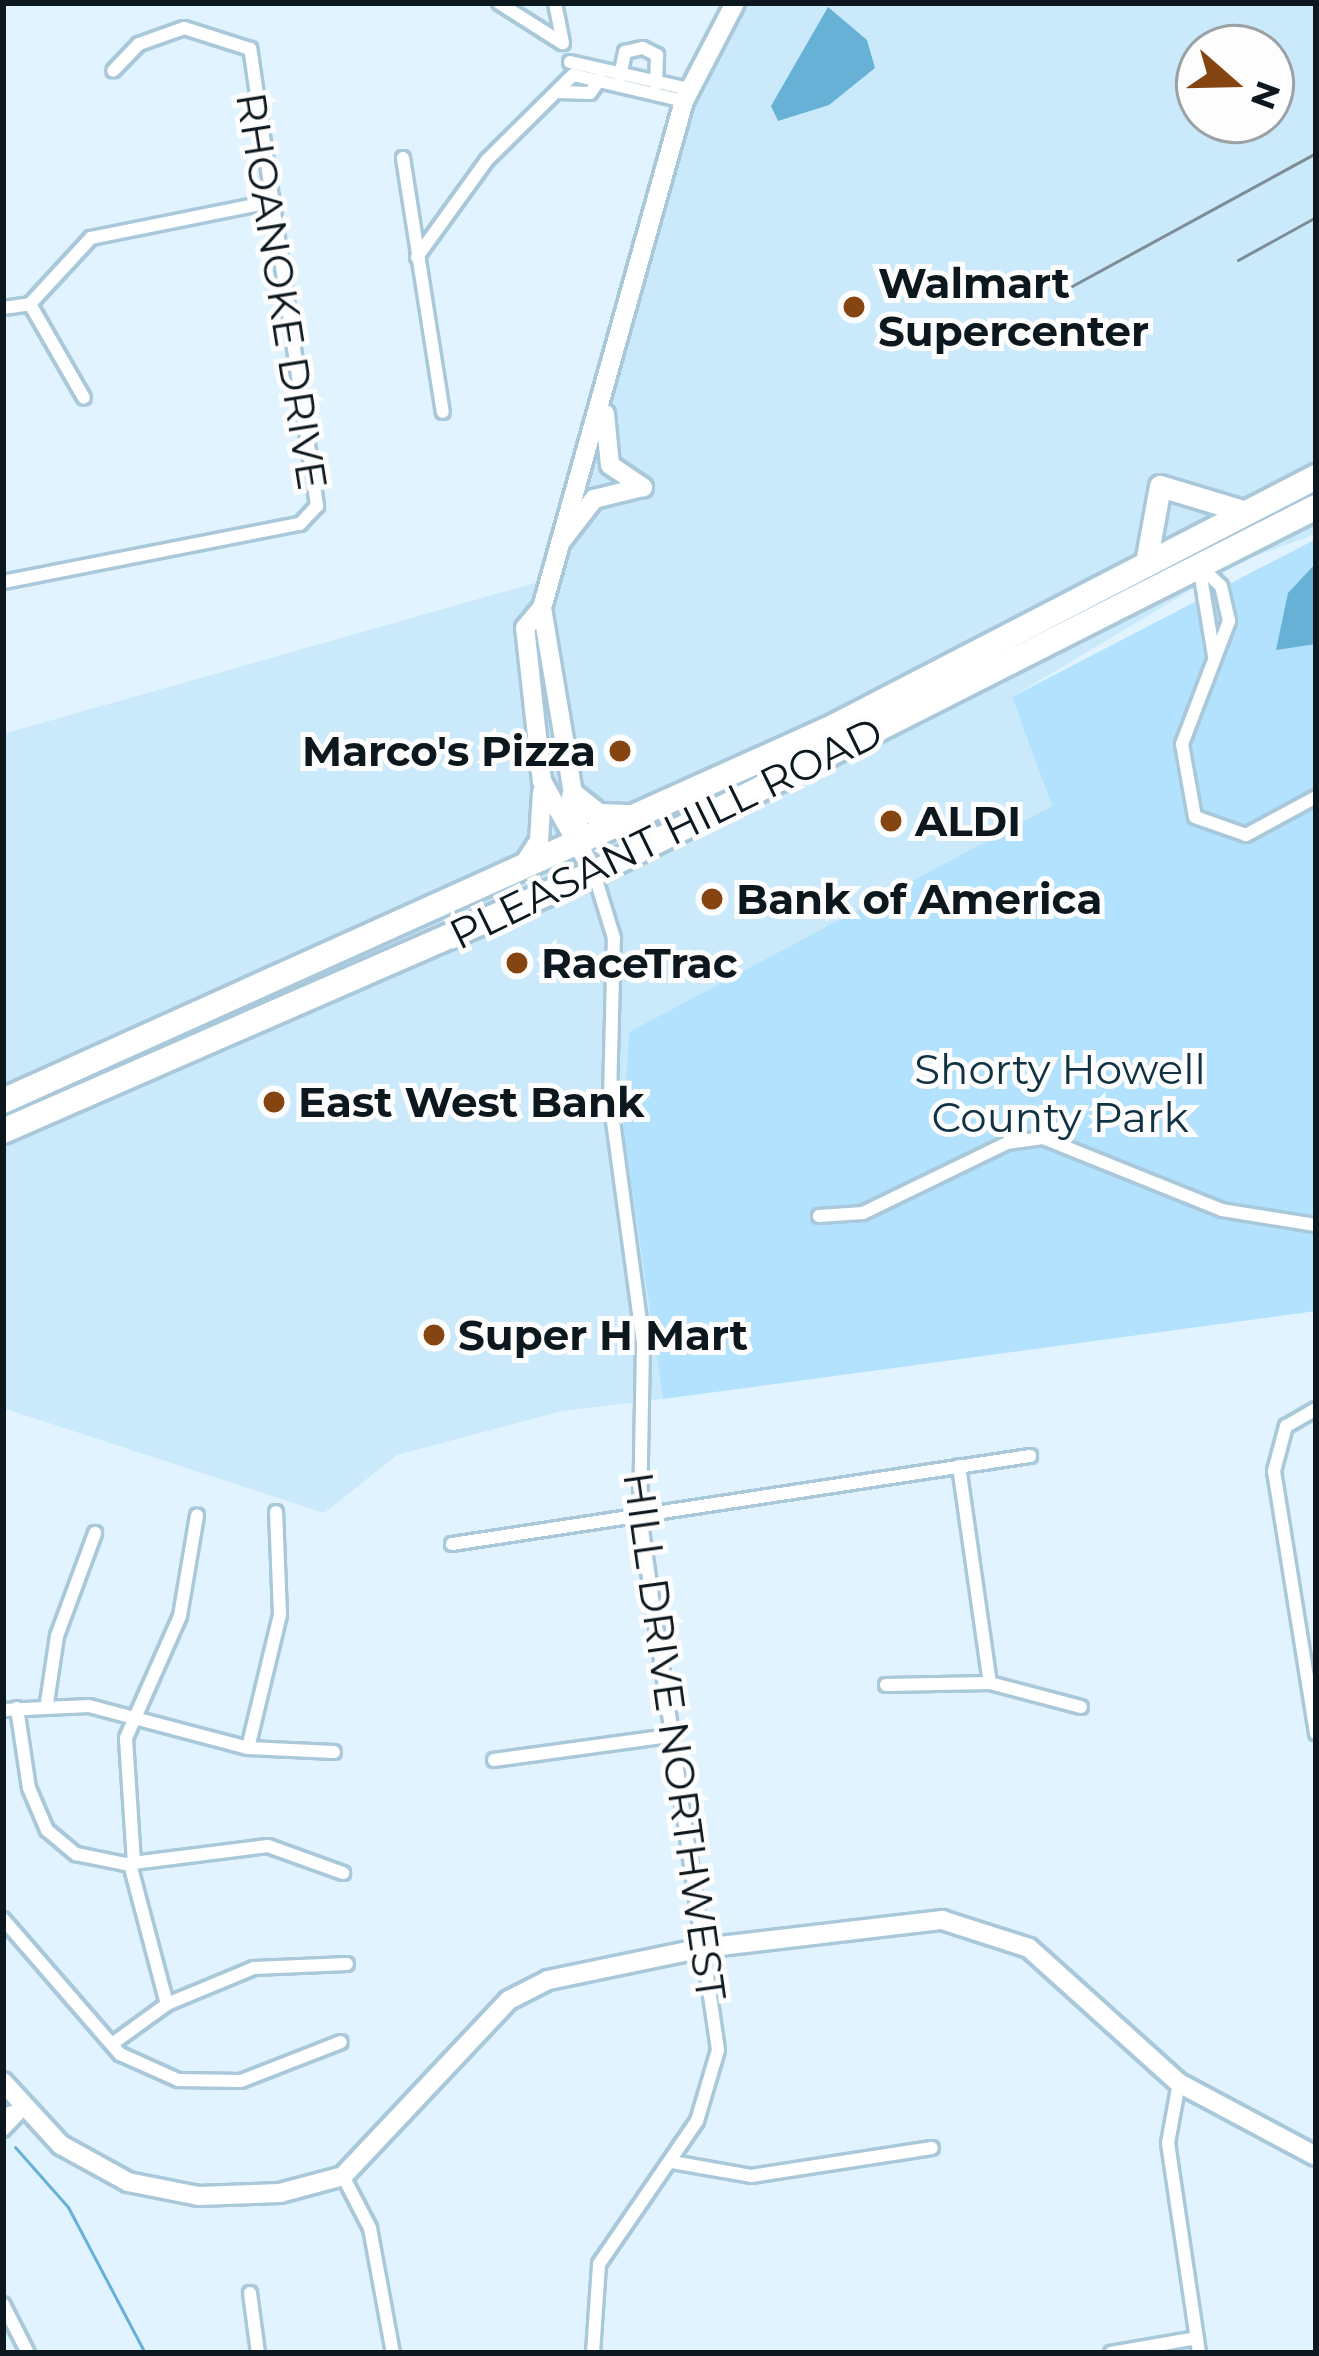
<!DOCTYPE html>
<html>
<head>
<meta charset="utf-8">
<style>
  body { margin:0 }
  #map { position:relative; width:1319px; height:2356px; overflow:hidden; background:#e0f3fe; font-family:Montserrat,sans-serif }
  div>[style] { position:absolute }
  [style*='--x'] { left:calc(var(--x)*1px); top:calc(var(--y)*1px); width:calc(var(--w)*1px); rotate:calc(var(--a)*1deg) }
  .built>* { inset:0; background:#caeafc }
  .green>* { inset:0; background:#b2e2fd }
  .water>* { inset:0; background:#67b1d7 }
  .stream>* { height:3px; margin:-1.5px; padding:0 1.5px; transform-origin:1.5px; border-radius:1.5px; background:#67b1d7 }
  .roads { filter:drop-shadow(3px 0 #a9c8da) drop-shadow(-3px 0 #a9c8da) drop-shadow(0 3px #a9c8da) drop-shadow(0 -3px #a9c8da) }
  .street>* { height:12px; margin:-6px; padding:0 6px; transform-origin:6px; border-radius:6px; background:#fff }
  .secondary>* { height:18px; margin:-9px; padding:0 9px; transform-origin:9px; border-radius:9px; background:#fff }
  .primary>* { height:21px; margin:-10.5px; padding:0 10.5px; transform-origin:10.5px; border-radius:10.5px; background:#fff }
  .highway>* { height:24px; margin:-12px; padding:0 12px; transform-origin:12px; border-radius:12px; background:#fff }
  .rail>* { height:3px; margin:-1.5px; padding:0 1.5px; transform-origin:1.5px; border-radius:1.5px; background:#7d8d96 }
  .dots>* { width:33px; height:33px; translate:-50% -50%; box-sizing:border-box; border:6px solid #fdfdfd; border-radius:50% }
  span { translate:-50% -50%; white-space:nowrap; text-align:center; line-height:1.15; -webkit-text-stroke:10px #fdfdfd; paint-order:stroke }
  .poi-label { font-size:42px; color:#0c181e; font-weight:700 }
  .left { translate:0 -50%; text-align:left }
  .right { translate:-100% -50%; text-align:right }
  .street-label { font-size:42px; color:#0c181e }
  .park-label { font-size:42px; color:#103243 }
  .frame { position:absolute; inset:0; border:6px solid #0c181e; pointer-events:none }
  .north { position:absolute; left:1175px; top:24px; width:120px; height:120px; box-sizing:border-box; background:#fdfdfd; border:3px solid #9da1a4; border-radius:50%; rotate:110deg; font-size:33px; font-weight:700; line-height:48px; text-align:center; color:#0c181e }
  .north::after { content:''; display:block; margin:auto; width:42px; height:54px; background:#864411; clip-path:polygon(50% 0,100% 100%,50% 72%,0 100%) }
</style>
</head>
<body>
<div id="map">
  <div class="built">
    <i style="clip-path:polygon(evenodd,735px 3px,1316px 3px,1316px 534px,1236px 563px,1012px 697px,1052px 806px,629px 1032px,623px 1131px,663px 1399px,562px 1411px,397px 1455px,324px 1513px,3px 1408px,3px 734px,549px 579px,668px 156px,735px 3px,1199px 48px,1271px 48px,1271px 120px,1199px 120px,1199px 48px)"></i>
  </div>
  <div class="green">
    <i style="clip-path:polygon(1316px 539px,1316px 1311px,663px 1399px,623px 1130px,629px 1032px,1052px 806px,1012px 697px)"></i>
  </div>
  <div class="water">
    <i style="clip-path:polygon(828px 7px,867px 40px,875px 68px,829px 105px,778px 121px,771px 106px)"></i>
    <i style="clip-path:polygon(1316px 563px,1316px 644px,1276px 650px,1288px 593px)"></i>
  </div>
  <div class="stream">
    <i style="--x:15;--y:2147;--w:80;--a:48.5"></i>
    <i style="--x:68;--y:2207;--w:165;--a:62.2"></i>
  </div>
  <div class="roads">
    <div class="street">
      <i style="--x:499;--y:3;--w:75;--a:32.4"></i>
      <i style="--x:555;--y:3;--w:41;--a:78.7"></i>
      <i style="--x:570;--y:62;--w:122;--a:12.8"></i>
      <i style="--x:573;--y:75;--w:114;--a:13.2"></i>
      <i style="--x:620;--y:76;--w:25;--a:-78"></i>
      <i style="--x:625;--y:52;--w:18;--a:-13"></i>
      <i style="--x:643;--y:48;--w:16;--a:27"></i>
      <i style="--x:657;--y:55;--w:29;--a:92"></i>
      <i style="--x:558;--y:92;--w:32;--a:2"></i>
      <i style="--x:590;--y:93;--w:17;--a:-54"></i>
      <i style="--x:403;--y:158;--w:257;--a:81.1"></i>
      <i style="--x:417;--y:257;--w:120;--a:-54.2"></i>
      <i style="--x:487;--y:160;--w:121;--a:-44.7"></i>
      <i style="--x:30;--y:304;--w:108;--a:60.1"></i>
      <i style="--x:3;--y:308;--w:27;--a:-8"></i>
      <i style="--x:30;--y:304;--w:90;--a:-47.3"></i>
      <i style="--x:91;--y:238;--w:177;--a:-11.4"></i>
      <i style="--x:1199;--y:565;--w:30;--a:44"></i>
      <i style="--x:1221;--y:586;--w:36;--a:77"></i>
      <i style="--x:1229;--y:621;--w:132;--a:110.9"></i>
      <i style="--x:1182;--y:744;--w:74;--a:79.9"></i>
      <i style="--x:1195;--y:817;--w:54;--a:19.4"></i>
      <i style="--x:1246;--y:835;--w:80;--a:-28.5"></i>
      <i style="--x:1199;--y:565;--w:92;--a:80.6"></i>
      <i style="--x:3;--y:582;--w:303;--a:-11.1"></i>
      <i style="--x:300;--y:524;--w:25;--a:-47"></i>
      <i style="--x:317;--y:506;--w:462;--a:-98.3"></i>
      <i style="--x:250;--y:49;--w:69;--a:-162.3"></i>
      <i style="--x:184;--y:28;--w:48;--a:160.4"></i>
      <i style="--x:139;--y:44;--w:37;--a:134"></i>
      <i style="--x:819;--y:1216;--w:44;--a:-3.9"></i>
      <i style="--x:863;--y:1213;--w:160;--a:-25.9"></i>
      <i style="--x:1007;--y:1143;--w:36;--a:-8"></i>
      <i style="--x:1043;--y:1138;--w:193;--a:21.9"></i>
      <i style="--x:1222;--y:1210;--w:95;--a:9.1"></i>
      <i style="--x:1316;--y:1409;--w:34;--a:150"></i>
      <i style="--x:1286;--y:1426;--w:47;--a:104.9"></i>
      <i style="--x:1274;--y:1471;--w:266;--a:80.9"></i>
      <i style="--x:959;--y:1466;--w:219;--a:81.9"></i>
      <i style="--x:452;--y:1544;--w:585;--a:-8.66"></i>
      <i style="--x:886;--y:1685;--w:104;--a:-1.1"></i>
      <i style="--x:990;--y:1683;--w:94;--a:14.8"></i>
      <i style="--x:47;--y:1703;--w:68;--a:-81.5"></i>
      <i style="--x:57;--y:1636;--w:110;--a:-69.7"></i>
      <i style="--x:17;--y:1708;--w:81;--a:81.5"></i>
      <i style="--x:29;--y:1788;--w:46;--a:66.8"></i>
      <i style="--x:47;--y:1830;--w:38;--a:40"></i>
      <i style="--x:76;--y:1854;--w:50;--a:11.5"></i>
      <i style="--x:125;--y:1864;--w:144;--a:-7.2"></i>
      <i style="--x:268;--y:1846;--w:80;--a:19.8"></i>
      <i style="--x:3;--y:1710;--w:86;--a:-2.7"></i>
      <i style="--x:89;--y:1706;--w:164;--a:14.8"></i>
      <i style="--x:248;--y:1748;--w:86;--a:2.7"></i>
      <i style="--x:248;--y:1748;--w:137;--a:-76.5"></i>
      <i style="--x:280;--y:1615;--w:103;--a:-92.2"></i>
      <i style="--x:494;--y:1760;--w:178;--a:-7.8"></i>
      <i style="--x:134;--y:1863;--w:125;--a:-93.7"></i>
      <i style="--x:126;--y:1738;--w:133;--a:-66.1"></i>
      <i style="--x:180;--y:1616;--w:102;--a:-80.4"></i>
      <i style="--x:130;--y:1864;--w:145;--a:75.2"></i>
      <i style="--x:3;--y:1919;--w:179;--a:49.1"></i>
      <i style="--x:120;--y:2054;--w:64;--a:24.1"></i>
      <i style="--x:178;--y:2080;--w:63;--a:0.9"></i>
      <i style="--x:241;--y:2081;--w:107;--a:-21.3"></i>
      <i style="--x:112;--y:2044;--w:68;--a:-36"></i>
      <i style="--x:167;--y:2004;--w:94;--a:-22.5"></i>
      <i style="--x:254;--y:1968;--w:93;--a:-2.5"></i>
      <i style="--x:1179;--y:2083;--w:61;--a:100.4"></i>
      <i style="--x:1168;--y:2143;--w:212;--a:81.6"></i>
      <i style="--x:3;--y:2115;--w:22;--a:-18"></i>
      <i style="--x:3;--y:2130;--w:30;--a:-46"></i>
      <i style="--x:672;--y:2162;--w:80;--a:10"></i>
      <i style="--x:751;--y:2176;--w:183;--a:-8.8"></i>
      <i style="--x:343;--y:2176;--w:59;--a:62.6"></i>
      <i style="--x:370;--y:2228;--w:127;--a:79.6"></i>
      <i style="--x:250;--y:2293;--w:61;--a:82.4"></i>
      <i style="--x:3;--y:2304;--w:55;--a:63"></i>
      <i style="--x:593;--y:2353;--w:89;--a:-86.1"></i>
      <i style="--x:599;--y:2264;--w:173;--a:-55.6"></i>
      <i style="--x:697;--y:2121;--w:74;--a:-73.5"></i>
      <i style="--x:718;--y:2050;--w:540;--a:-98.31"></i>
      <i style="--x:640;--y:1516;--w:173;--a:-89"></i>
      <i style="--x:643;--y:1343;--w:247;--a:-97.7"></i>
      <i style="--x:610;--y:1098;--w:160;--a:-88.6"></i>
      <i style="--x:614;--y:938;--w:68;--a:-107.1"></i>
      <i style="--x:1111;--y:2353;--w:87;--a:-9.9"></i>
    </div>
    <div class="secondary">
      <i style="--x:605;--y:414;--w:51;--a:84.4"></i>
      <i style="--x:610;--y:465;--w:40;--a:34"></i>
      <i style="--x:560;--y:543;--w:56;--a:-52.3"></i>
      <i style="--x:594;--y:499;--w:50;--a:-13.8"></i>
      <i style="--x:542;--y:608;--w:237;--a:80.5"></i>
      <i style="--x:522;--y:867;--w:31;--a:-57"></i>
      <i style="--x:539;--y:841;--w:49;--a:-86.5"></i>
      <i style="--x:594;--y:873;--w:106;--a:-119.5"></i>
      <i style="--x:542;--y:781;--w:154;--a:-96.3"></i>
      <i style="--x:525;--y:628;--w:26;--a:-50"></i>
      <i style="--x:542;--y:608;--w:527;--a:-74.35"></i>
      <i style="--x:684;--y:101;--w:110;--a:-62.5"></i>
      <i style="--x:3;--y:2082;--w:86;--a:47.4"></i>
      <i style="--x:61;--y:2145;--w:77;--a:28.9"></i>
      <i style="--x:128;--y:2182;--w:72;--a:11.2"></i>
      <i style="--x:199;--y:2196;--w:81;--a:-2.1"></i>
      <i style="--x:280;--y:2193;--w:65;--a:-15.1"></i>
      <i style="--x:343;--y:2176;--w:242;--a:-46.7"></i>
      <i style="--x:509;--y:2000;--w:44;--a:-27.1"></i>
      <i style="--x:548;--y:1980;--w:158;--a:-11.7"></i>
      <i style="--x:703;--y:1948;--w:241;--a:-6.7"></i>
      <i style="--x:942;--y:1920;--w:91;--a:17.8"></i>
      <i style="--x:1029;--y:1948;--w:202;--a:42"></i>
      <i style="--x:1179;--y:2083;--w:155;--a:28.1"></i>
    </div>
    <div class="primary">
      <i style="--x:1146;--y:563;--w:78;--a:-79.7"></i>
      <i style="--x:1160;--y:486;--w:90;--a:16.8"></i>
    </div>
    <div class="highway">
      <i style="--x:574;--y:797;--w:31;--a:38"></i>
      <i style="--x:598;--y:816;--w:29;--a:2"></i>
      <i style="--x:3;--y:1101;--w:913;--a:-24.26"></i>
      <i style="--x:835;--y:726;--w:542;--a:-27.37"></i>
      <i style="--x:3;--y:1131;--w:645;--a:-23.58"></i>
      <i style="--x:594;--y:873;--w:809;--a:-26.88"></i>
    </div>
  </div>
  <div class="rail">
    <i style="--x:1238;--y:260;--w:89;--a:-28.9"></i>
    <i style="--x:1072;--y:286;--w:278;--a:-28.6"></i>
  </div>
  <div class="dots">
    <i style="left:854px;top:307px;background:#864411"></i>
    <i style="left:620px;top:751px;background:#864411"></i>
    <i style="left:891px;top:821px;background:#864411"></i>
    <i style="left:712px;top:899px;background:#864411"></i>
    <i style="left:517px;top:963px;background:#864411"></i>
    <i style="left:274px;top:1102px;background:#864411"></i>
    <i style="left:434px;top:1335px;background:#864411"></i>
  </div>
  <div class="poi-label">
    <span class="left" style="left:878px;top:307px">Walmart<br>Supercenter</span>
    <span class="right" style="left:596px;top:751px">Marco's Pizza</span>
    <span class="left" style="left:915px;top:821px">ALDI</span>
    <span class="left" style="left:736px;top:899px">Bank of America</span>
    <span class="left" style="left:541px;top:963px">RaceTrac</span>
    <span class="left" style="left:298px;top:1102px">East West Bank</span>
    <span class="left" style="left:458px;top:1335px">Super H Mart</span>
  </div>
  <div class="street-label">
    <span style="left:282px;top:291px;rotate:81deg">RHOANOKE DRIVE</span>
    <span style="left:666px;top:833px;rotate:-26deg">PLEASANT HILL ROAD</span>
    <span style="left:675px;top:1736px;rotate:82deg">HILL DRIVE NORTHWEST</span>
  </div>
  <div class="park-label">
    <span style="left:1060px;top:1093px">Shorty Howell<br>County Park</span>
  </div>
  <div class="frame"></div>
  <div class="north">N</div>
</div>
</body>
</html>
